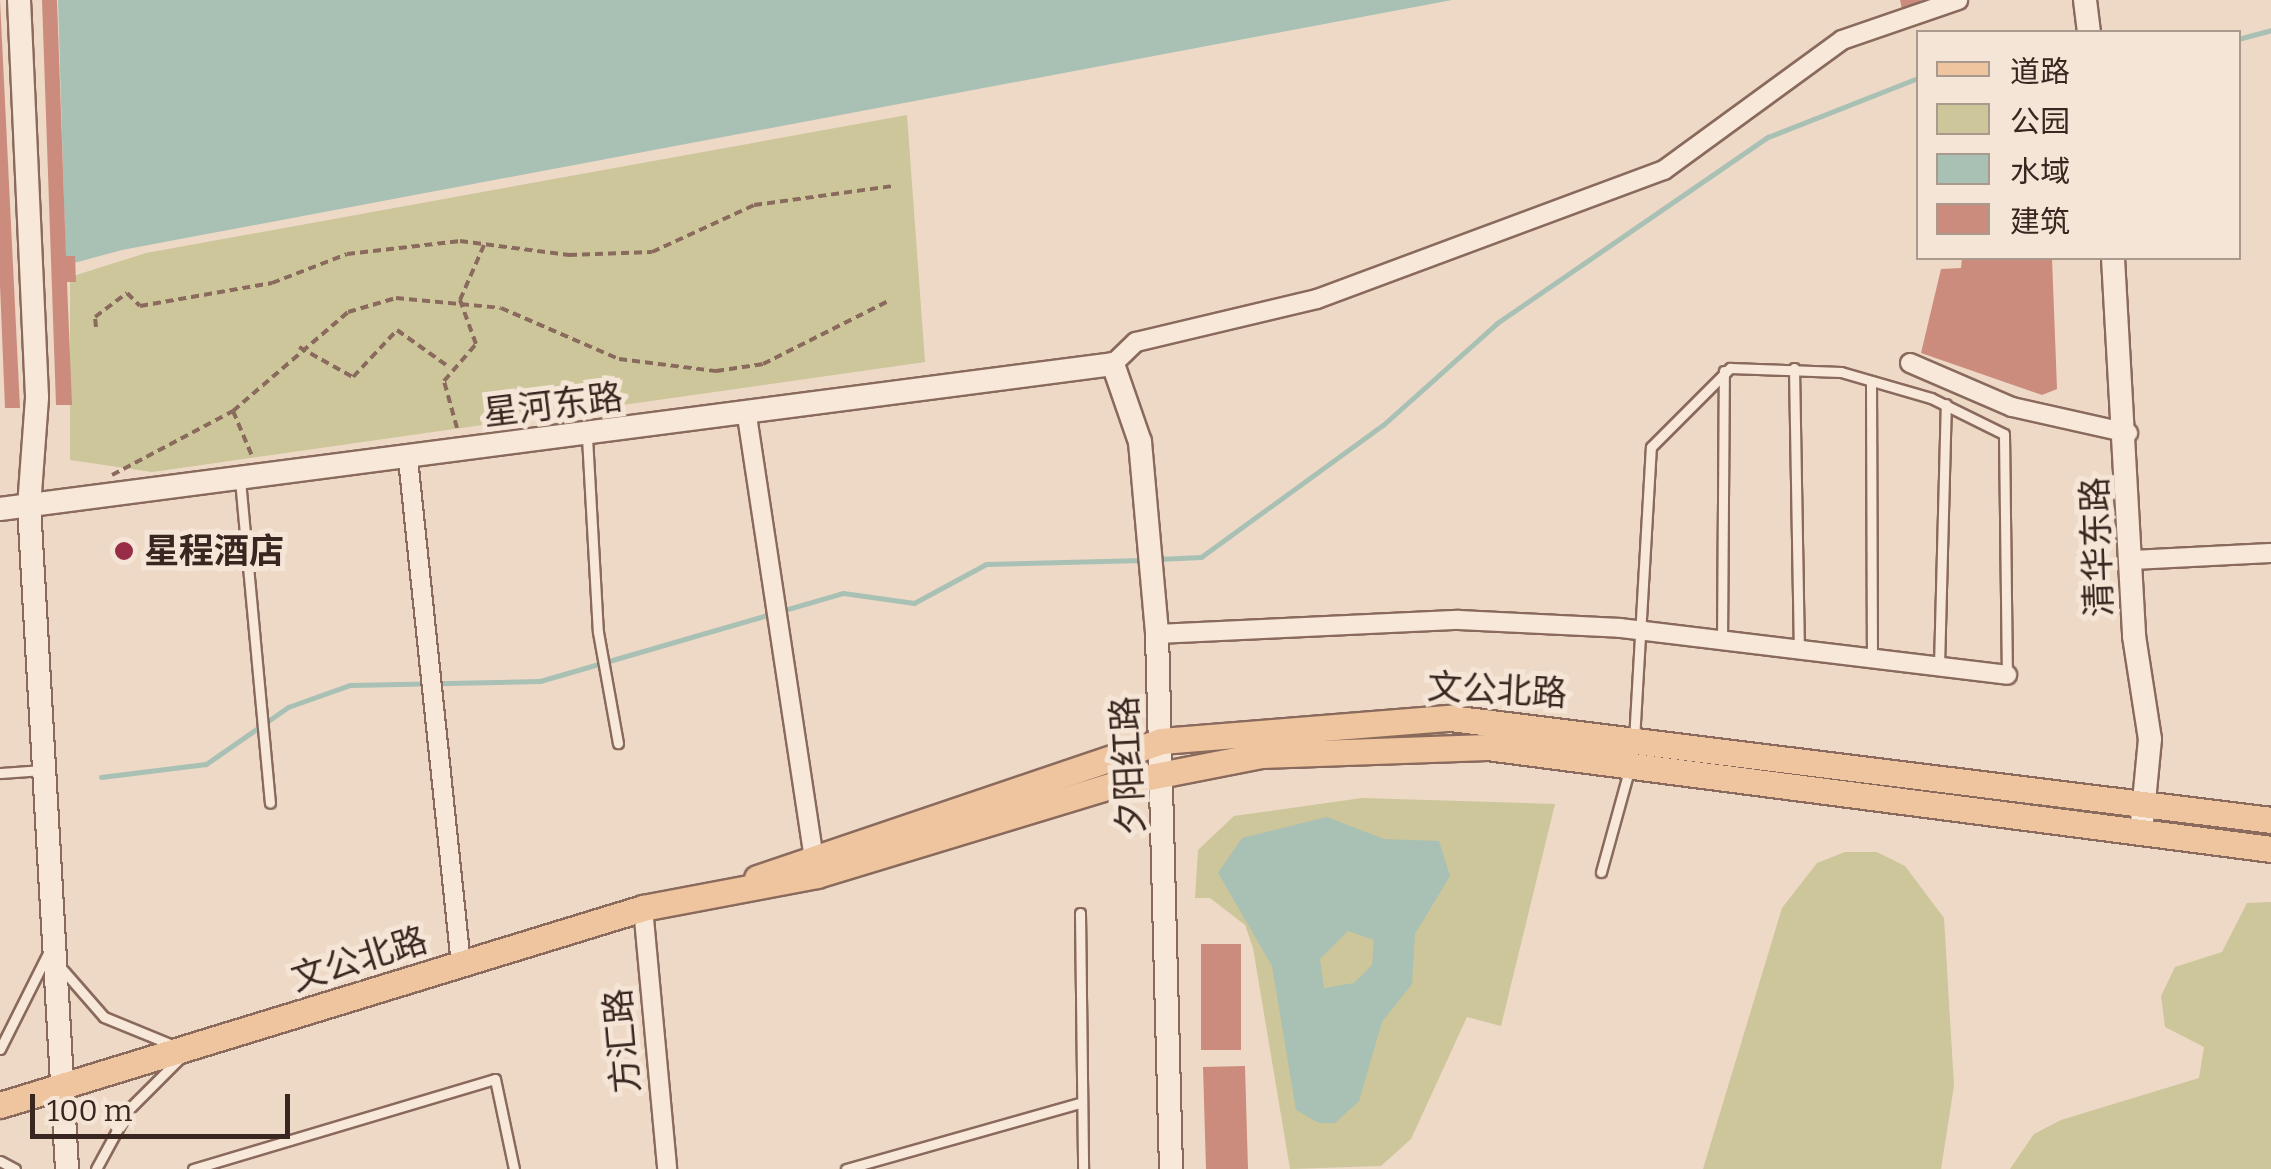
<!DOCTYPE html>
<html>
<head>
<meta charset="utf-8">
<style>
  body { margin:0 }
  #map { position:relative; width:2271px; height:1169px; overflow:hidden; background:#eed9c6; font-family:Bitter,"Noto Sans SC",serif }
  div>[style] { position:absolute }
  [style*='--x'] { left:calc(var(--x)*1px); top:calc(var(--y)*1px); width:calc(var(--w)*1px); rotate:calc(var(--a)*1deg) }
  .green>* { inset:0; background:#ccc69a }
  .water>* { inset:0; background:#a8c1b4 }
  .pier>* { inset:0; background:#eed9c6 }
  .stream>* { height:5px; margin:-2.5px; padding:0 2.5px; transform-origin:2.5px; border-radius:2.5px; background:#a8c1b4 }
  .building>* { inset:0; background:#cb8c7d }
  .path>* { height:4px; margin-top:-2px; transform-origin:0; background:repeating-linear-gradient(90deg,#896a5c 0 8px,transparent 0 13px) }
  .roads { filter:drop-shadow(2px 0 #896a5c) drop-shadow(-2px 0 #896a5c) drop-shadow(0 2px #896a5c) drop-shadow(0 -2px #896a5c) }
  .lane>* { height:9px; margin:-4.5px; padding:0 4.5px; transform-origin:4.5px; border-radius:4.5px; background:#f8e8da }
  .street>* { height:18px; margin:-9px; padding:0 9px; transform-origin:9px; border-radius:9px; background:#f8e8da }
  .secondary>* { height:22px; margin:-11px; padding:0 11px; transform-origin:11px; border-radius:11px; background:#f8e8da }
  .primary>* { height:25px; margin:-12.5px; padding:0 12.5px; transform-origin:12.5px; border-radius:12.5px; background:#efc59f }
  .dots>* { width:28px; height:28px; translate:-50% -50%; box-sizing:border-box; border:5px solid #f5e5d6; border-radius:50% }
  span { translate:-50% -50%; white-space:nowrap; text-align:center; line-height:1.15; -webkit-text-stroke:10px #f5e5d6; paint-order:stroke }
  .street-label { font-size:35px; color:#392620 }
  .poi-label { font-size:35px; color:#392620; font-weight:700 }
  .left { translate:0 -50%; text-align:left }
  .legend { position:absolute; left:1916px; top:30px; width:325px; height:230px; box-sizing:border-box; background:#f5e5d6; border:2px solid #aa998d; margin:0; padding:12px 18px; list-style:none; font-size:30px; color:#392620 }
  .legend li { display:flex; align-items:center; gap:20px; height:50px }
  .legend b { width:50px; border:2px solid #aa998d }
  .scale { position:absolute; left:30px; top:1094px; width:260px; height:45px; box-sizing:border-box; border:5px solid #392620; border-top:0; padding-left:12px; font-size:30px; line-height:35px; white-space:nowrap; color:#392620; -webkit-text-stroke:8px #f5e5d6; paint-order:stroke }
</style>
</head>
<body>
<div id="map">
  <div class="green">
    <i style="clip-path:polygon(907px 115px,925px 362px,152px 472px,70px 460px,70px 277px,146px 253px)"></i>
    <i style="clip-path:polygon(1362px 798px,1555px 804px,1501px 1026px,1467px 1017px,1411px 1139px,1381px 1166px,1290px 1169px,1253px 948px,1245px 925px,1210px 898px,1195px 898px,1198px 850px,1234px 816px)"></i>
    <i style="clip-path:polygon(1845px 852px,1877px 852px,1905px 866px,1944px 918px,1954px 1086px,1941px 1169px,1703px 1169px,1782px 908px,1817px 863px)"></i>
    <i style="clip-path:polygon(2271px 902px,2271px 1169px,2010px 1169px,2034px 1134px,2061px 1120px,2199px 1078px,2204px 1047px,2165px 1027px,2161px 996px,2175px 967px,2222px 952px,2247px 903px)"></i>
  </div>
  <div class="water">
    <i style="clip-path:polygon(0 0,1452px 0,122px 250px,0 283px)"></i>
    <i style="clip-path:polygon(evenodd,1327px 817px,1384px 839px,1439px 841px,1450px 876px,1415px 934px,1412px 984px,1382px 1022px,1359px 1101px,1335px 1123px,1319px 1123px,1296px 1110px,1272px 966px,1218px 873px,1242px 838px,1327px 817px,1348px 931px,1374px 940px,1372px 965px,1354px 983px,1324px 988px,1320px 959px,1348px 931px)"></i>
  </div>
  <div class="pier">
    <i style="clip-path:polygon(0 0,58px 0,66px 270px,0 288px)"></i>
  </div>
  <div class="stream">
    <i style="--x:2238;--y:39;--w:34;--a:-15"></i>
    <i style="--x:1158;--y:559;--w:43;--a:-2.7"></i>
    <i style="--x:1201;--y:557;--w:225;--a:-36"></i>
    <i style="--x:1383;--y:425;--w:153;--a:-41.8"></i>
    <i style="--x:1497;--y:323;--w:329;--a:-34.5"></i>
    <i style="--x:1768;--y:137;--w:161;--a:-21.5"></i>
    <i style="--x:101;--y:777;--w:106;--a:-7.1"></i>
    <i style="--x:206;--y:764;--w:100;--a:-34.8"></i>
    <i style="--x:288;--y:707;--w:66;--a:-19.5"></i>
    <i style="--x:350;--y:685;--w:190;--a:-1.2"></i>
    <i style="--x:540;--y:681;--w:316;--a:-16.2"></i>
    <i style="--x:843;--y:593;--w:72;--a:8"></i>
    <i style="--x:914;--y:603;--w:82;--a:-28.4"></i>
    <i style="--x:986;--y:564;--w:156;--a:-1.5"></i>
  </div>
  <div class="building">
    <i style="clip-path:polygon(0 0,20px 408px,5px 408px,0 285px)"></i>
    <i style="clip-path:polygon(42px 0,57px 0,66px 256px,75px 256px,76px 282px,67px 282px,72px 405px,56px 405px)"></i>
    <i style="clip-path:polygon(1900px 0,1921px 0,1922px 4px,1902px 9px)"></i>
    <i style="clip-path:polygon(1962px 258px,2052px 258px,2057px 389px,2042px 395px,1921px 353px,1941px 269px,1961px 268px)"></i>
    <i style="clip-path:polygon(1201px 944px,1241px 944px,1241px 1050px,1201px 1050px)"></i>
    <i style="clip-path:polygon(1245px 1066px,1248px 1169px,1206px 1169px,1203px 1067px)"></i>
  </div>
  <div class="path">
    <i style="--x:96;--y:327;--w:10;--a:-96"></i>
    <i style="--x:95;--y:317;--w:40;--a:-37"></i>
    <i style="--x:127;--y:293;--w:18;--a:45"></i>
    <i style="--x:140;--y:306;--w:134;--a:-9.9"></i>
    <i style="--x:272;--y:283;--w:80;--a:-21.1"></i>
    <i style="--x:347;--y:254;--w:114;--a:-6.6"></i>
    <i style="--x:460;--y:241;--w:110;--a:7.3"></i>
    <i style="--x:569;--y:255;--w:83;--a:-2.1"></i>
    <i style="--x:652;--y:252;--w:112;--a:-24.7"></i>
    <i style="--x:754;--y:205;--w:139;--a:-7.8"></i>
    <i style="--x:299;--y:347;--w:62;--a:29.1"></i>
    <i style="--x:353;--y:377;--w:64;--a:-46.9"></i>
    <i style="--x:397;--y:330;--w:64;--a:35.4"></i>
    <i style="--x:233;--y:411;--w:49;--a:67.1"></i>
    <i style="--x:457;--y:428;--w:49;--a:-105.5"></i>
    <i style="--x:444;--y:381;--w:49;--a:-49.1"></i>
    <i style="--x:476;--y:344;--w:47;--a:-110"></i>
    <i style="--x:460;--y:300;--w:60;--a:-66.4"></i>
    <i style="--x:112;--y:475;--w:137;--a:-27.9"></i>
    <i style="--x:233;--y:411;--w:152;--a:-40.7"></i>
    <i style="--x:348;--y:312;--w:50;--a:-16.3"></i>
    <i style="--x:396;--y:298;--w:105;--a:5.4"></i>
    <i style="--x:501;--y:308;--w:129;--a:23.4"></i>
    <i style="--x:619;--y:359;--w:98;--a:7.1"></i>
    <i style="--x:716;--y:371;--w:48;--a:-8.5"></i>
    <i style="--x:763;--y:364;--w:140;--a:-26.7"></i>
  </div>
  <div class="roads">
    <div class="lane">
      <i style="--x:1794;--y:368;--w:282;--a:89"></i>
      <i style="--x:1871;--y:381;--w:277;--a:89.8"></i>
      <i style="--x:587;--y:437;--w:195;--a:86.8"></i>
      <i style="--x:598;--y:632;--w:113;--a:79.8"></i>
      <i style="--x:240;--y:480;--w:324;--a:84.7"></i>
      <i style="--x:1722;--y:643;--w:272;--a:-89.6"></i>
      <i style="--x:1939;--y:666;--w:262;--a:-88.5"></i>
      <i style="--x:1634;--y:740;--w:293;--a:-86.7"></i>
      <i style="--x:1651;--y:447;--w:112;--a:-45"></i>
      <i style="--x:1730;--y:368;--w:111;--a:2.1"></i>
      <i style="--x:1841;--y:372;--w:94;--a:16.1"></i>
      <i style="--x:1931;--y:398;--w:81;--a:26.3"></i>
      <i style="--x:2004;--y:434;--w:241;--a:89.3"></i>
      <i style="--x:0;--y:773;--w:42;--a:-4.1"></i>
      <i style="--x:1601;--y:872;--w:106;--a:-74.6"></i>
      <i style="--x:1080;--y:913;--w:256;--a:89.3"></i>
      <i style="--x:63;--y:970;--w:62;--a:48.9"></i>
      <i style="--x:104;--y:1017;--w:71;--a:22.2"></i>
      <i style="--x:0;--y:1049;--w:107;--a:-63.4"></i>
      <i style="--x:0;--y:1161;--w:17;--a:28"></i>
      <i style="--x:96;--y:1169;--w:67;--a:-61.5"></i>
      <i style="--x:128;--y:1110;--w:72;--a:-45"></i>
      <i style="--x:193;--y:1169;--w:315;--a:-16.6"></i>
      <i style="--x:495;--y:1079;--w:92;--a:78.1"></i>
      <i style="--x:846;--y:1169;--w:245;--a:-15.8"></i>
    </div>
    <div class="street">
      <i style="--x:1910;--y:363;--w:111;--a:23.3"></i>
      <i style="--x:2012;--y:407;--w:119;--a:12.6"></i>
      <i style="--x:1113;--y:364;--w:32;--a:-44"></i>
      <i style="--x:1136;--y:342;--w:186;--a:-13.4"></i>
      <i style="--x:1317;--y:299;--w:370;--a:-20.4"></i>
      <i style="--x:1664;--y:170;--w:220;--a:-36.1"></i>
      <i style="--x:1842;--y:40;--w:123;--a:-19"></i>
      <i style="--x:747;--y:416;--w:459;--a:81.4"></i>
      <i style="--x:408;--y:459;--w:508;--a:84.01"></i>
      <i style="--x:2132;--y:560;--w:139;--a:-2.9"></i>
      <i style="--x:1157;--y:634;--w:302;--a:-2.7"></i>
      <i style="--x:1459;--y:620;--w:161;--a:2.8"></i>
      <i style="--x:1620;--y:628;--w:390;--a:6.9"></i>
      <i style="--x:643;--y:908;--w:262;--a:84.7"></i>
    </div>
    <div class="secondary">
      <i style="--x:19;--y:0;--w:398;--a:87.4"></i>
      <i style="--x:37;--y:398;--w:108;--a:94.2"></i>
      <i style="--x:29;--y:506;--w:664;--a:86.72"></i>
      <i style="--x:2085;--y:0;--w:32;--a:83"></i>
      <i style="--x:2113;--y:258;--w:379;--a:86.8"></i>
      <i style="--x:2134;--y:636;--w:104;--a:81.2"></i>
      <i style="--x:2150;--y:739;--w:83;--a:95.5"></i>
      <i style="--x:0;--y:509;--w:1122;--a:-7.42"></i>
      <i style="--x:1113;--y:364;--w:83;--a:70.9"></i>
      <i style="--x:1140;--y:442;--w:193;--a:84.9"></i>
      <i style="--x:1157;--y:634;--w:535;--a:88.5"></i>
    </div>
    <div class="primary">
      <i style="--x:757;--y:878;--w:427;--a:-18.7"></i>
      <i style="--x:1161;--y:741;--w:290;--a:-4.6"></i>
      <i style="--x:1450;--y:718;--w:827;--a:7.08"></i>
      <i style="--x:0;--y:1105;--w:673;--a:-17.03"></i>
      <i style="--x:643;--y:908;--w:177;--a:-10.7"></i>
      <i style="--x:817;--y:875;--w:321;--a:-16.9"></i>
      <i style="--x:1124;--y:782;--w:140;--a:-11.1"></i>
      <i style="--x:1261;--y:755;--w:226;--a:-2"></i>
      <i style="--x:1487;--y:747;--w:791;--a:7.41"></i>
    </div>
  </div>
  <div class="dots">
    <i style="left:124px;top:551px;background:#972d46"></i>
  </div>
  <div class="street-label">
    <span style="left:553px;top:405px;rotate:-7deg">星河东路</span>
    <span style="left:2097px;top:547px;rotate:-92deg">清华东路</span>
    <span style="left:1497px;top:690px;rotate:3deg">文公北路</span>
    <span style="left:1128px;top:766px;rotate:-93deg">夕阳红路</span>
    <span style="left:359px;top:959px;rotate:-17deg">文公北路</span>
    <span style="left:622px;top:1041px;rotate:-95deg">方汇路</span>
  </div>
  <div class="poi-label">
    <span class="left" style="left:144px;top:551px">星程酒店</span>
  </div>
  <ul class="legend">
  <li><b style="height:12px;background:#efc59f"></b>道路</li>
  <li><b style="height:28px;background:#ccc69a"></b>公园</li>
  <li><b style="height:28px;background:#a8c1b4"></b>水域</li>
  <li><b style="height:28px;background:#cb8c7d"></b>建筑</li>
  </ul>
  <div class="scale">100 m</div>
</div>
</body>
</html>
